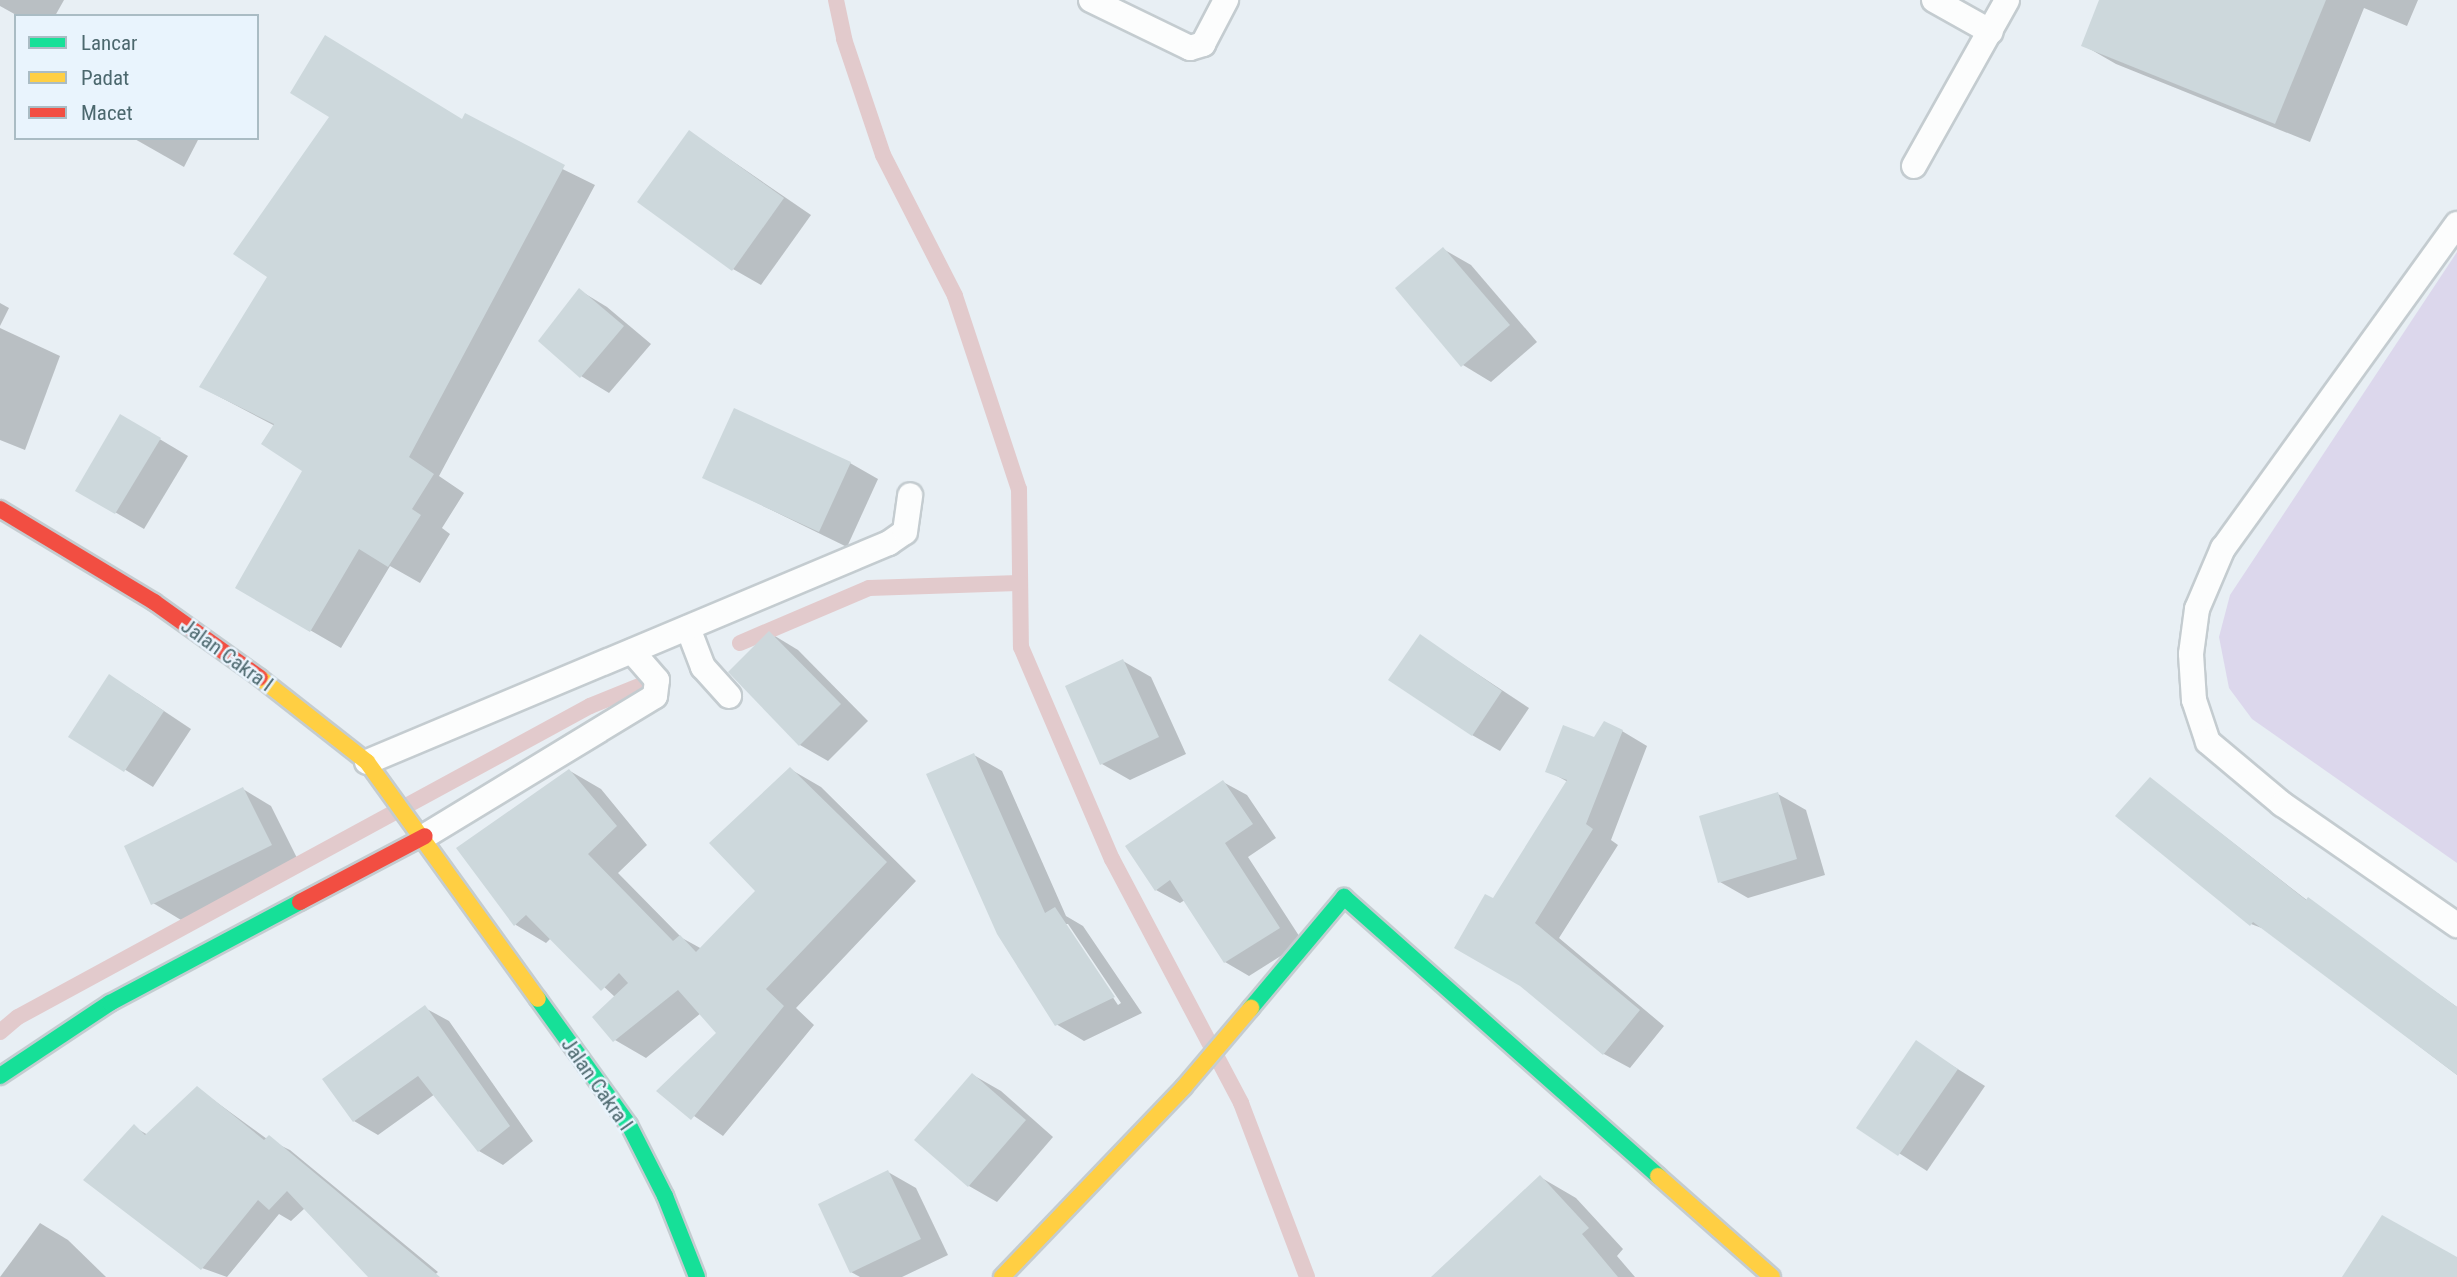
<!DOCTYPE html>
<html>
<head>
<meta charset="utf-8">
<style>
  body { margin:0 }
  #map { position:relative; width:2457px; height:1277px; overflow:hidden; background:#e8eff4; font-family:"Roboto Condensed",sans-serif }
  div>[style] { position:absolute }
  [style*='--x'] { left:calc(var(--x)*1px); top:calc(var(--y)*1px); width:calc(var(--w)*1px); rotate:calc(var(--a)*1deg) }
  .green>* { inset:0; background:#dcd7ec }
  .shadow>* { inset:0; background:#0003 }
  .stream>* { height:16px; margin:-8px; padding:0 8px; transform-origin:8px; border-radius:8px; background:#e2cacc }
  .building>* { inset:0; background:#cdd8dc }
  .roads { filter:drop-shadow(2px 0 #c4ccd0) drop-shadow(-2px 0 #c4ccd0) drop-shadow(0 2px #c4ccd0) drop-shadow(0 -2px #c4ccd0) }
  .lane>* { height:24px; margin:-12px; padding:0 12px; transform-origin:12px; border-radius:12px; background:#fcfdfd }
  .fast>* { height:16px; margin:-8px; padding:0 8px; transform-origin:8px; border-radius:8px; background:#16e098 }
  .slow>* { height:16px; margin:-8px; padding:0 8px; transform-origin:8px; border-radius:8px; background:#ffcf43 }
  .jam>* { height:16px; margin:-8px; padding:0 8px; transform-origin:8px; border-radius:8px; background:#f24e42 }
  span { translate:-50% -50%; white-space:nowrap; text-align:center; line-height:1.15; -webkit-text-stroke:5px #e9f4fd; paint-order:stroke }
  .street-label { font-size:21px; color:#4c686e }
  .legend { position:absolute; left:14px; top:14px; width:245px; height:126px; box-sizing:border-box; background:#e9f4fd; border:2px solid #aabcc4; margin:0; padding:9px 12px; list-style:none; font-size:21px; color:#4c686e }
  .legend li { display:flex; align-items:center; gap:14px; height:35px }
  .legend b { width:35px; border:2px solid #aabcc4 }
</style>
</head>
<body>
<div id="map">
  <div class="green">
    <i style="clip-path:polygon(2457px 252px,2457px 863px,2252px 719px,2229px 688px,2219px 637px,2230px 595px)"></i>
  </div>
  <div class="shadow">
    <i style="clip-path:polygon(0 0,64px 0,55px 16px,18px 16px,0 6px)"></i>
    <i style="clip-path:polygon(2101px 0,2418px 0,2407px 26px,2364px 8px,2310px 142px,2116px 64px,2083px 45px)"></i>
    <i style="clip-path:polygon(463px 120px,595px 185px,439px 476px,464px 493px,442px 528px,450px 534px,420px 583px,390px 566px,341px 648px,237px 588px,304px 471px,275px 426px,201px 387px)"></i>
    <i style="clip-path:polygon(690px 132px,811px 215px,761px 285px,733px 269px)"></i>
    <i style="clip-path:polygon(133px 138px,199px 138px,184px 167px)"></i>
    <i style="clip-path:polygon(1443px 249px,1471px 265px,1537px 342px,1491px 382px,1463px 365px)"></i>
    <i style="clip-path:polygon(579px 290px,607px 307px,651px 344px,609px 393px,581px 376px,540px 341px)"></i>
    <i style="clip-path:polygon(0 303px,9px 308px,0 326px)"></i>
    <i style="clip-path:polygon(0 328px,60px 356px,25px 450px,0 440px)"></i>
    <i style="clip-path:polygon(121px 416px,188px 456px,144px 529px,77px 490px)"></i>
    <i style="clip-path:polygon(850px 463px,878px 479px,847px 547px,704px 477px)"></i>
    <i style="clip-path:polygon(770px 633px,798px 650px,868px 721px,828px 761px,800px 745px)"></i>
    <i style="clip-path:polygon(1420px 636px,1529px 708px,1500px 751px,1472px 735px)"></i>
    <i style="clip-path:polygon(1123px 661px,1151px 677px,1186px 754px,1130px 780px,1102px 764px)"></i>
    <i style="clip-path:polygon(137px 693px,191px 729px,153px 787px,71px 736px)"></i>
    <i style="clip-path:polygon(1622px 731px,1647px 746px,1611px 840px,1618px 845px,1559px 938px,1664px 1026px,1630px 1068px,1604px 1054px,1522px 985px,1494px 901px,1568px 782px,1548px 771px,1595px 739px)"></i>
    <i style="clip-path:polygon(evenodd,974px 755px,1002px 771px,1066px 916px,1083px 926px,1142px 1013px,1084px 1041px,1056px 1024px,974px 755px,1064px 924px,1068px 924px,1121px 1003px,1118px 1005px,1064px 924px)"></i>
    <i style="clip-path:polygon(790px 769px,821px 787px,916px 881px,796px 1008px,814px 1025px,723px 1136px,658px 1091px,719px 1033px,701px 1013px,646px 1058px,615px 1040px,615px 997px,551px 938px,546px 943px,516px 925px,458px 848px,570px 771px,601px 789px,647px 845px,618px 873px,682px 938px,702px 949px,757px 891px)"></i>
    <i style="clip-path:polygon(2151px 779px,2308px 901px,2457px 1007px,2457px 1075px,2267px 930px,2251px 924px,2118px 816px)"></i>
    <i style="clip-path:polygon(1223px 782px,1247px 795px,1276px 838px,1248px 857px,1303px 942px,1249px 976px,1225px 962px,1185px 900px,1180px 903px,1156px 890px)"></i>
    <i style="clip-path:polygon(243px 789px,271px 806px,299px 862px,181px 920px,153px 903px)"></i>
    <i style="clip-path:polygon(1778px 794px,1806px 810px,1825px 875px,1748px 898px,1720px 882px)"></i>
    <i style="clip-path:polygon(425px 1008px,449px 1021px,533px 1141px,503px 1165px,479px 1151px,435px 1094px,378px 1135px,354px 1121px)"></i>
    <i style="clip-path:polygon(1916px 1043px,1985px 1086px,1927px 1171px,1858px 1127px)"></i>
    <i style="clip-path:polygon(973px 1075px,1001px 1091px,1053px 1137px,997px 1202px,969px 1186px)"></i>
    <i style="clip-path:polygon(197px 1088px,267px 1139px,290px 1150px,438px 1272px,432px 1277px,370px 1277px,305px 1208px,291px 1221px,279px 1214px,227px 1277px,202px 1268px,134px 1127px,148px 1135px)"></i>
    <i style="clip-path:polygon(888px 1172px,916px 1188px,948px 1255px,902px 1277px,860px 1277px,851px 1272px)"></i>
    <i style="clip-path:polygon(1540px 1177px,1576px 1198px,1623px 1249px,1617px 1256px,1635px 1277px,1434px 1277px)"></i>
    <i style="clip-path:polygon(40px 1223px,68px 1240px,106px 1277px,0 1277px)"></i>
  </div>
  <div class="stream">
    <i style="--x:836;--y:0;--w:40;--a:78"></i>
    <i style="--x:844;--y:39;--w:122;--a:71.4"></i>
    <i style="--x:883;--y:155;--w:158;--a:62.9"></i>
    <i style="--x:955;--y:296;--w:203;--a:71.7"></i>
    <i style="--x:1019;--y:489;--w:158;--a:89.3"></i>
    <i style="--x:1021;--y:647;--w:231;--a:66.8"></i>
    <i style="--x:1112;--y:859;--w:276;--a:62.1"></i>
    <i style="--x:1241;--y:1103;--w:186;--a:69.2"></i>
    <i style="--x:740;--y:643;--w:140;--a:-23.1"></i>
    <i style="--x:869;--y:588;--w:151;--a:-1.9"></i>
    <i style="--x:0;--y:1032;--w:23;--a:-40"></i>
    <i style="--x:18;--y:1017;--w:651;--a:-28.53"></i>
    <i style="--x:590;--y:706;--w:74;--a:-22.1"></i>
  </div>
  <div class="building">
    <i style="clip-path:polygon(2099px 0,2326px 0,2275px 124px,2081px 46px)"></i>
    <i style="clip-path:polygon(325px 35px,462px 119px,465px 113px,565px 165px,409px 457px,434px 474px,412px 509px,421px 515px,388px 567px,359px 549px,310px 632px,235px 588px,302px 471px,261px 444px,274px 424px,199px 387px,267px 277px,233px 254px,329px 117px,290px 93px)"></i>
    <i style="clip-path:polygon(689px 130px,784px 198px,732px 271px,637px 202px)"></i>
    <i style="clip-path:polygon(1443px 247px,1510px 325px,1461px 367px,1395px 288px)"></i>
    <i style="clip-path:polygon(579px 288px,624px 326px,580px 378px,538px 341px)"></i>
    <i style="clip-path:polygon(734px 408px,851px 462px,819px 532px,702px 478px)"></i>
    <i style="clip-path:polygon(120px 414px,161px 438px,115px 514px,75px 491px)"></i>
    <i style="clip-path:polygon(769px 631px,841px 704px,799px 746px,728px 672px)"></i>
    <i style="clip-path:polygon(1420px 634px,1502px 691px,1472px 736px,1388px 680px)"></i>
    <i style="clip-path:polygon(1123px 659px,1159px 737px,1100px 765px,1065px 686px)"></i>
    <i style="clip-path:polygon(109px 674px,164px 711px,124px 772px,68px 737px)"></i>
    <i style="clip-path:polygon(1604px 721px,1623px 730px,1586px 824px,1593px 829px,1535px 923px,1640px 1010px,1603px 1055px,1520px 986px,1454px 948px,1485px 894px,1493px 898px,1567px 780px,1545px 772px,1563px 725px,1594px 737px)"></i>
    <i style="clip-path:polygon(974px 753px,1045px 913px,1055px 907px,1115px 997px,1055px 1026px,997px 934px,926px 774px)"></i>
    <i style="clip-path:polygon(790px 767px,887px 862px,766px 989px,784px 1006px,691px 1120px,656px 1091px,716px 1033px,678px 990px,613px 1042px,592px 1017px,628px 983px,619px 973px,601px 991px,526px 915px,514px 926px,456px 848px,569px 769px,617px 826px,588px 854px,673px 941px,680px 935px,696px 952px,755px 891px,709px 843px)"></i>
    <i style="clip-path:polygon(2150px 777px,2306px 900px,2308px 897px,2457px 1007px,2457px 1075px,2253px 922px,2250px 926px,2115px 816px)"></i>
    <i style="clip-path:polygon(1223px 780px,1253px 824px,1225px 843px,1280px 928px,1224px 963px,1170px 880px,1155px 891px,1125px 846px)"></i>
    <i style="clip-path:polygon(243px 787px,272px 845px,151px 905px,124px 846px)"></i>
    <i style="clip-path:polygon(1778px 792px,1797px 859px,1718px 883px,1699px 816px)"></i>
    <i style="clip-path:polygon(425px 1005px,510px 1126px,478px 1152px,418px 1076px,353px 1122px,322px 1079px)"></i>
    <i style="clip-path:polygon(1916px 1040px,1958px 1069px,1898px 1156px,1856px 1128px)"></i>
    <i style="clip-path:polygon(972px 1073px,1026px 1120px,968px 1187px,914px 1140px)"></i>
    <i style="clip-path:polygon(197px 1086px,264px 1140px,269px 1135px,440px 1277px,368px 1277px,287px 1191px,269px 1210px,258px 1200px,201px 1270px,83px 1180px,134px 1124px,145px 1135px)"></i>
    <i style="clip-path:polygon(888px 1170px,921px 1239px,850px 1273px,818px 1204px)"></i>
    <i style="clip-path:polygon(1540px 1175px,1589px 1228px,1582px 1234px,1618px 1277px,1431px 1277px)"></i>
    <i style="clip-path:polygon(2382px 1215px,2457px 1257px,2457px 1277px,2342px 1277px)"></i>
  </div>
  <div class="roads">
    <div class="lane">
      <i style="--x:1091;--y:0;--w:110;--a:25.9"></i>
      <i style="--x:1190;--y:48;--w:14;--a:-17"></i>
      <i style="--x:1203;--y:44;--w:50;--a:-62.4"></i>
      <i style="--x:1934;--y:0;--w:65;--a:29.3"></i>
      <i style="--x:1914;--y:166;--w:190;--a:-60.7"></i>
      <i style="--x:2457;--y:224;--w:400;--a:125.8"></i>
      <i style="--x:2223;--y:548;--w:66;--a:113.1"></i>
      <i style="--x:2197;--y:609;--w:45;--a:97.6"></i>
      <i style="--x:2191;--y:654;--w:46;--a:86.3"></i>
      <i style="--x:2194;--y:700;--w:44;--a:71.6"></i>
      <i style="--x:2208;--y:742;--w:97;--a:40"></i>
      <i style="--x:2282;--y:804;--w:213;--a:34.7"></i>
      <i style="--x:688;--y:628;--w:42;--a:69"></i>
      <i style="--x:703;--y:667;--w:39;--a:48"></i>
      <i style="--x:367;--y:762;--w:566;--a:-22.76"></i>
      <i style="--x:889;--y:543;--w:19;--a:-35"></i>
      <i style="--x:905;--y:532;--w:37;--a:-82"></i>
      <i style="--x:425;--y:836;--w:269;--a:-31.3"></i>
      <i style="--x:655;--y:696;--w:16;--a:-83"></i>
      <i style="--x:657;--y:680;--w:38;--a:-131"></i>
    </div>
    <div class="fast">
      <i style="--x:538;--y:999;--w:155;--a:54.2"></i>
      <i style="--x:629;--y:1125;--w:80;--a:63.1"></i>
      <i style="--x:665;--y:1196;--w:87;--a:68.4"></i>
      <i style="--x:1251;--y:1008;--w:145;--a:-50"></i>
      <i style="--x:1344;--y:897;--w:420;--a:41.6"></i>
      <i style="--x:0;--y:1076;--w:132;--a:-33.6"></i>
      <i style="--x:110;--y:1003;--w:215;--a:-28"></i>
    </div>
    <div class="slow">
      <i style="--x:260;--y:678;--w:136;--a:38.1"></i>
      <i style="--x:367;--y:762;--w:292;--a:54.2"></i>
      <i style="--x:1658;--y:1176;--w:152;--a:41.5"></i>
      <i style="--x:1002;--y:1277;--w:263;--a:-46.2"></i>
      <i style="--x:1184;--y:1087;--w:104;--a:-49.7"></i>
    </div>
    <div class="jam">
      <i style="--x:0;--y:509;--w:180;--a:31.1"></i>
      <i style="--x:154;--y:602;--w:130;--a:35.6"></i>
      <i style="--x:300;--y:902;--w:141;--a:-27.8"></i>
    </div>
  </div>
  <div class="street-label">
    <span style="left:227px;top:655px;rotate:36deg">Jalan Cakra I</span>
    <span style="left:597px;top:1084px;rotate:55deg">Jalan Cakra I</span>
  </div>
  <ul class="legend">
  <li><b style="height:9px;background:#16e098"></b>Lancar</li>
  <li><b style="height:9px;background:#ffcf43"></b>Padat</li>
  <li><b style="height:9px;background:#f24e42"></b>Macet</li>
  </ul>
</div>
</body>
</html>
